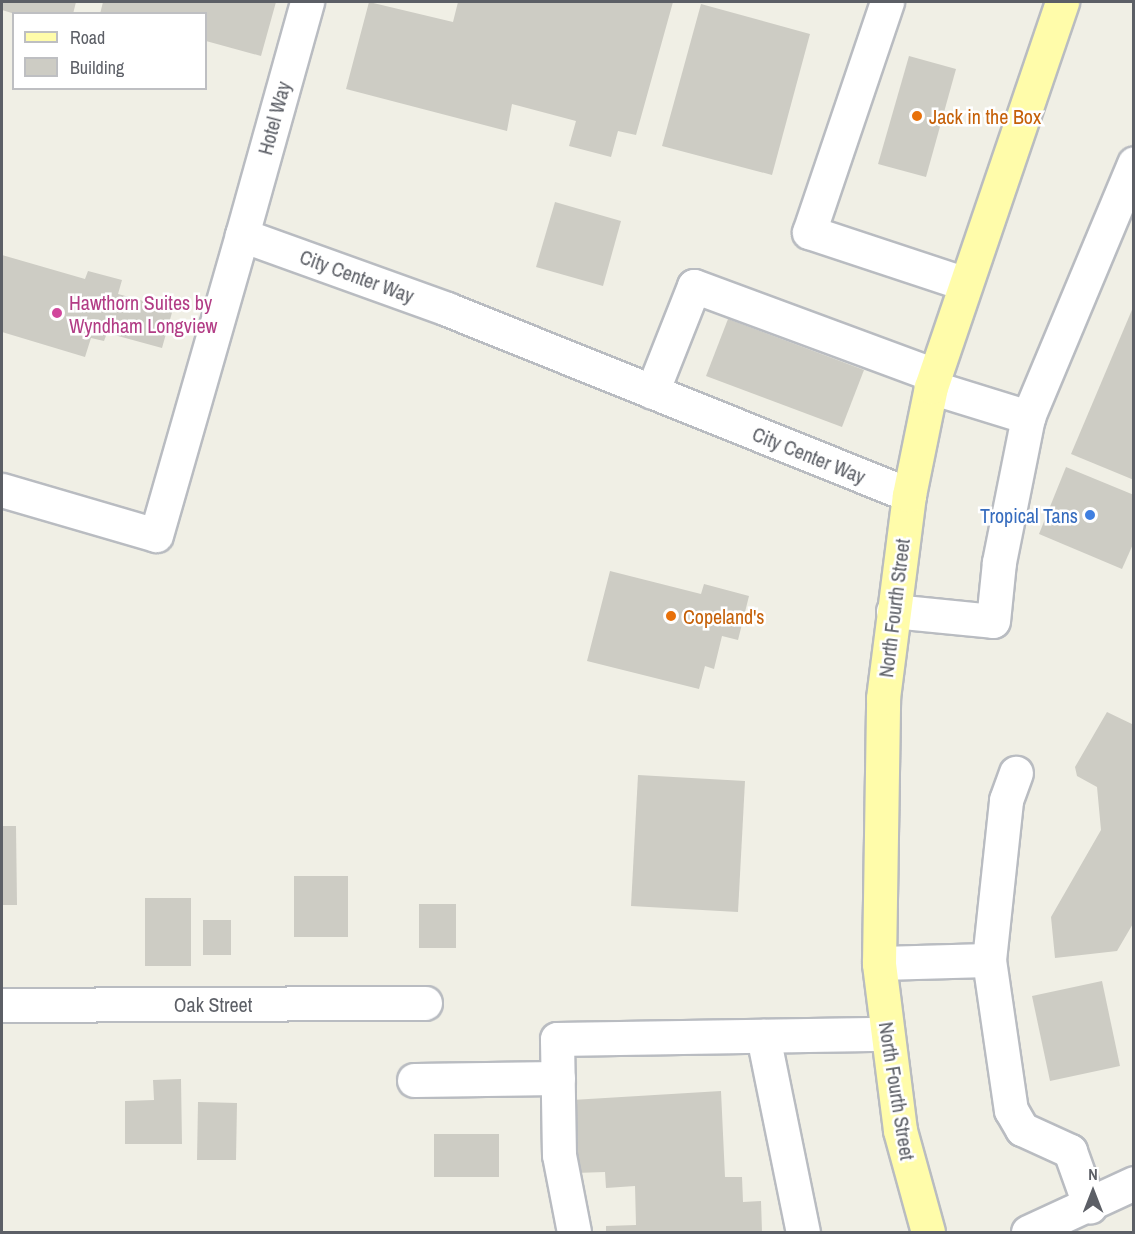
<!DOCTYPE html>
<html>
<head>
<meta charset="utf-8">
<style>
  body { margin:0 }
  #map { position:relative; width:1135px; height:1234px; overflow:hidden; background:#f0efe5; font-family:"Archivo Narrow",sans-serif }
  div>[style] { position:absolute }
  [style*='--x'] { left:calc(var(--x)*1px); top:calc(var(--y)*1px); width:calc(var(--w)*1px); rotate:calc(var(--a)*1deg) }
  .building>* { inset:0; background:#cdccc4 }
  .roads { filter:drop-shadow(2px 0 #b9bcc1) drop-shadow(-2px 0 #b9bcc1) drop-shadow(0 2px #b9bcc1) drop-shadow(0 -2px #b9bcc1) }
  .minor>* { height:33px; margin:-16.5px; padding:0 16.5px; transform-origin:16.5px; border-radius:16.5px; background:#fff }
  .major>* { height:33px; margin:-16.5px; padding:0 16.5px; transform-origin:16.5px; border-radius:16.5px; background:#fffcaa }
  .dots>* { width:16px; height:16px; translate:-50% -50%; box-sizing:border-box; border:3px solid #fff; border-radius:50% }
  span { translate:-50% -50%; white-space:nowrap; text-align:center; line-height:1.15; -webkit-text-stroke:5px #fff; paint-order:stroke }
  .food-label { font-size:20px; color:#c56008 }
  .left { translate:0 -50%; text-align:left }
  .street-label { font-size:20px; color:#5c5f66 }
  .hotel-label { font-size:20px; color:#b23c85 }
  .shop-label { font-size:20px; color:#366cbe }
  .right { translate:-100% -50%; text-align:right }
  .frame { position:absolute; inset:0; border:3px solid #5c5f66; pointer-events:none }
  .legend { position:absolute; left:12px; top:12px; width:195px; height:78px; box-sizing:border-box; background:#fff; border:2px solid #bebfc2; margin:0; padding:8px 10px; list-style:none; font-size:18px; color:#5c5f66 }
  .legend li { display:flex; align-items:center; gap:12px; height:30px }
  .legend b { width:30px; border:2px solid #bebfc2 }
  .north { position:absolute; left:1063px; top:1162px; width:60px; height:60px; -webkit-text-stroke:4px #fff; paint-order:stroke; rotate:0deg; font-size:16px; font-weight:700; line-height:24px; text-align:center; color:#5c5f66 }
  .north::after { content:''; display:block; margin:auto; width:21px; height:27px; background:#5c5f66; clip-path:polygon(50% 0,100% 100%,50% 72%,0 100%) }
</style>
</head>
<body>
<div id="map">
  <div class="building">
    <i style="clip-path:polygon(2px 2px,76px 2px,73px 14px,15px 14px,2px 10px)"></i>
    <i style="clip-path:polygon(103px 2px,276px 2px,261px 56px,206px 41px,206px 14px,100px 14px)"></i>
    <i style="clip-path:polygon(369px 2px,453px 22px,458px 2px,673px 2px,636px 135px,618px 131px,611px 157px,569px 146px,576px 121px,512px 104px,507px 131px,346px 89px)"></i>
    <i style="clip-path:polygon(701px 4px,810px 34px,772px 175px,662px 146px)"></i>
    <i style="clip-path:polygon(909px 56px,956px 69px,926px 177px,878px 164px)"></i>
    <i style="clip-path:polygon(555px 202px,621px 221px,603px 286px,536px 267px)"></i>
    <i style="clip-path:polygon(2px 255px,85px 279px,88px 271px,122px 280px,118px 294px,173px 309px,162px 348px,107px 333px,104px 341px,91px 338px,85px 357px,2px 332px)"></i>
    <i style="clip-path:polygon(1134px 305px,1134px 480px,1071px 454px)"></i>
    <i style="clip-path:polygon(728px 319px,864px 370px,842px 427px,706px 376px)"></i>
    <i style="clip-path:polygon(1066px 467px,1134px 495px,1134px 542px,1122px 569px,1039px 534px)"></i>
    <i style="clip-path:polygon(610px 571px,701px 594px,704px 584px,749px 596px,738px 640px,722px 636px,714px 669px,705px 666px,699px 689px,587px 661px)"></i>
    <i style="clip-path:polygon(1107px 712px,1134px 725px,1134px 922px,1117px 951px,1055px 958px,1051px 917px,1101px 830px,1097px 787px,1077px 776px,1075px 767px)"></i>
    <i style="clip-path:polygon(638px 775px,745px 781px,738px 912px,631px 906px)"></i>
    <i style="clip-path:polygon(2px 826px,16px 826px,17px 905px,2px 905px)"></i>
    <i style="clip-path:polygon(294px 876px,348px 876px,348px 937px,294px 937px)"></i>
    <i style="clip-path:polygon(145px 898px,191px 898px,191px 966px,145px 966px)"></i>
    <i style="clip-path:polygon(419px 904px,456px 904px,456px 948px,419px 948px)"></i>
    <i style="clip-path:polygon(203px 920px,231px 920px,231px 955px,203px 955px)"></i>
    <i style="clip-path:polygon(1102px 981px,1120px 1066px,1050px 1081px,1032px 996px)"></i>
    <i style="clip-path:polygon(181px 1079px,182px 1144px,125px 1144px,125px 1101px,154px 1100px,153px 1080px)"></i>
    <i style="clip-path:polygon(721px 1091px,725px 1177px,742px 1177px,743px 1202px,761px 1201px,762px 1232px,606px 1232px,606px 1226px,636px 1225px,635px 1186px,606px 1188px,605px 1172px,575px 1173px,572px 1100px)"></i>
    <i style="clip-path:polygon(198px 1102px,237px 1103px,236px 1160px,197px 1160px)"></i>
    <i style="clip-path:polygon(434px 1134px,499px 1134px,499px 1177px,434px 1177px)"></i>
  </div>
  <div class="roads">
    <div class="minor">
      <i style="--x:887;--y:2;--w:243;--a:108.7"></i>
      <i style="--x:809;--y:232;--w:162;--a:18.3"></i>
      <i style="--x:242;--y:235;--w:242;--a:-74.4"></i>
      <i style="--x:931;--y:387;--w:102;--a:17.2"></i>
      <i style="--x:652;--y:392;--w:114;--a:-68.4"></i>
      <i style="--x:694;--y:286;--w:257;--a:20.3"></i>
      <i style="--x:2;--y:490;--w:160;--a:16.3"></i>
      <i style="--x:156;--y:535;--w:312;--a:-74"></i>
      <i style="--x:242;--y:235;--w:218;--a:19.8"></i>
      <i style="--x:447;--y:309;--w:498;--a:21.9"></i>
      <i style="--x:893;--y:611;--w:100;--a:5.7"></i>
      <i style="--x:993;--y:621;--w:59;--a:-84.2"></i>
      <i style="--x:999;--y:562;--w:148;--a:-78.7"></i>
      <i style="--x:1028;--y:417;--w:275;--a:-67.3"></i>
      <i style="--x:989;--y:960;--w:161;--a:-83.9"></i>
      <i style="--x:1006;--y:800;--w:29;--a:-70"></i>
      <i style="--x:879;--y:963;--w:110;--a:-1.6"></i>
      <i style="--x:989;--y:960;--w:152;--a:81.7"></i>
      <i style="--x:1011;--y:1110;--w:22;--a:60"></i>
      <i style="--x:1022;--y:1129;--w:53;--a:24.6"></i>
      <i style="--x:1070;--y:1151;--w:59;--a:70.3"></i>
      <i style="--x:2;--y:1005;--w:423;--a:-0.3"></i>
      <i style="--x:763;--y:1036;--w:200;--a:78.5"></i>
      <i style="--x:414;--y:1080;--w:144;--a:-0.8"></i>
      <i style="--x:574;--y:1232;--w:78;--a:-101"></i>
      <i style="--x:559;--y:1155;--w:116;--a:-91"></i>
      <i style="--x:557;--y:1039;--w:329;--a:-0.9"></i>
      <i style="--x:1028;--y:1232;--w:117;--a:-24.8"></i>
    </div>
    <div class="major">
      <i style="--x:928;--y:1232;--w:106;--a:-105.4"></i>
      <i style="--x:900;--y:1130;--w:168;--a:-97.2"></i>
      <i style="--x:879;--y:963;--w:265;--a:-89.1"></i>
      <i style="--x:883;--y:698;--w:205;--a:-82.7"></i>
      <i style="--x:909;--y:495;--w:110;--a:-78.5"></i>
      <i style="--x:931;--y:387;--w:407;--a:-71.2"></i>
    </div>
  </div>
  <div class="dots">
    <i style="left:917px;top:116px;background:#e8710a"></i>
    <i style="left:57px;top:313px;background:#d1479c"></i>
    <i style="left:1090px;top:515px;background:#3f7fe0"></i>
    <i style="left:671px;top:616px;background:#e8710a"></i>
  </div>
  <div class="food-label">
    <span class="left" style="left:929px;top:116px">Jack in the Box</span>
    <span class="left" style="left:683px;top:616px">Copeland's</span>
  </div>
  <div class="street-label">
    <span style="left:274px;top:118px;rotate:-75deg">Hotel Way</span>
    <span style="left:357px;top:276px;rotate:20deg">City Center Way</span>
    <span style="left:809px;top:455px;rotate:22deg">City Center Way</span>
    <span style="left:894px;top:608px;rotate:-83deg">North Fourth Street</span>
    <span style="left:213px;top:1004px">Oak Street</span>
    <span style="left:897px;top:1091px;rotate:81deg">North Fourth Street</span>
  </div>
  <div class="hotel-label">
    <span class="left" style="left:69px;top:314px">Hawthorn Suites by<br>Wyndham Longview</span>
  </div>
  <div class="shop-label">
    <span class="right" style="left:1078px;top:515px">Tropical Tans</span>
  </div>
  <div class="frame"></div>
  <ul class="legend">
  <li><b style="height:8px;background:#fffcaa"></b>Road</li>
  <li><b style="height:16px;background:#cdccc4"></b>Building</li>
  </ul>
  <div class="north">N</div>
</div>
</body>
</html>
